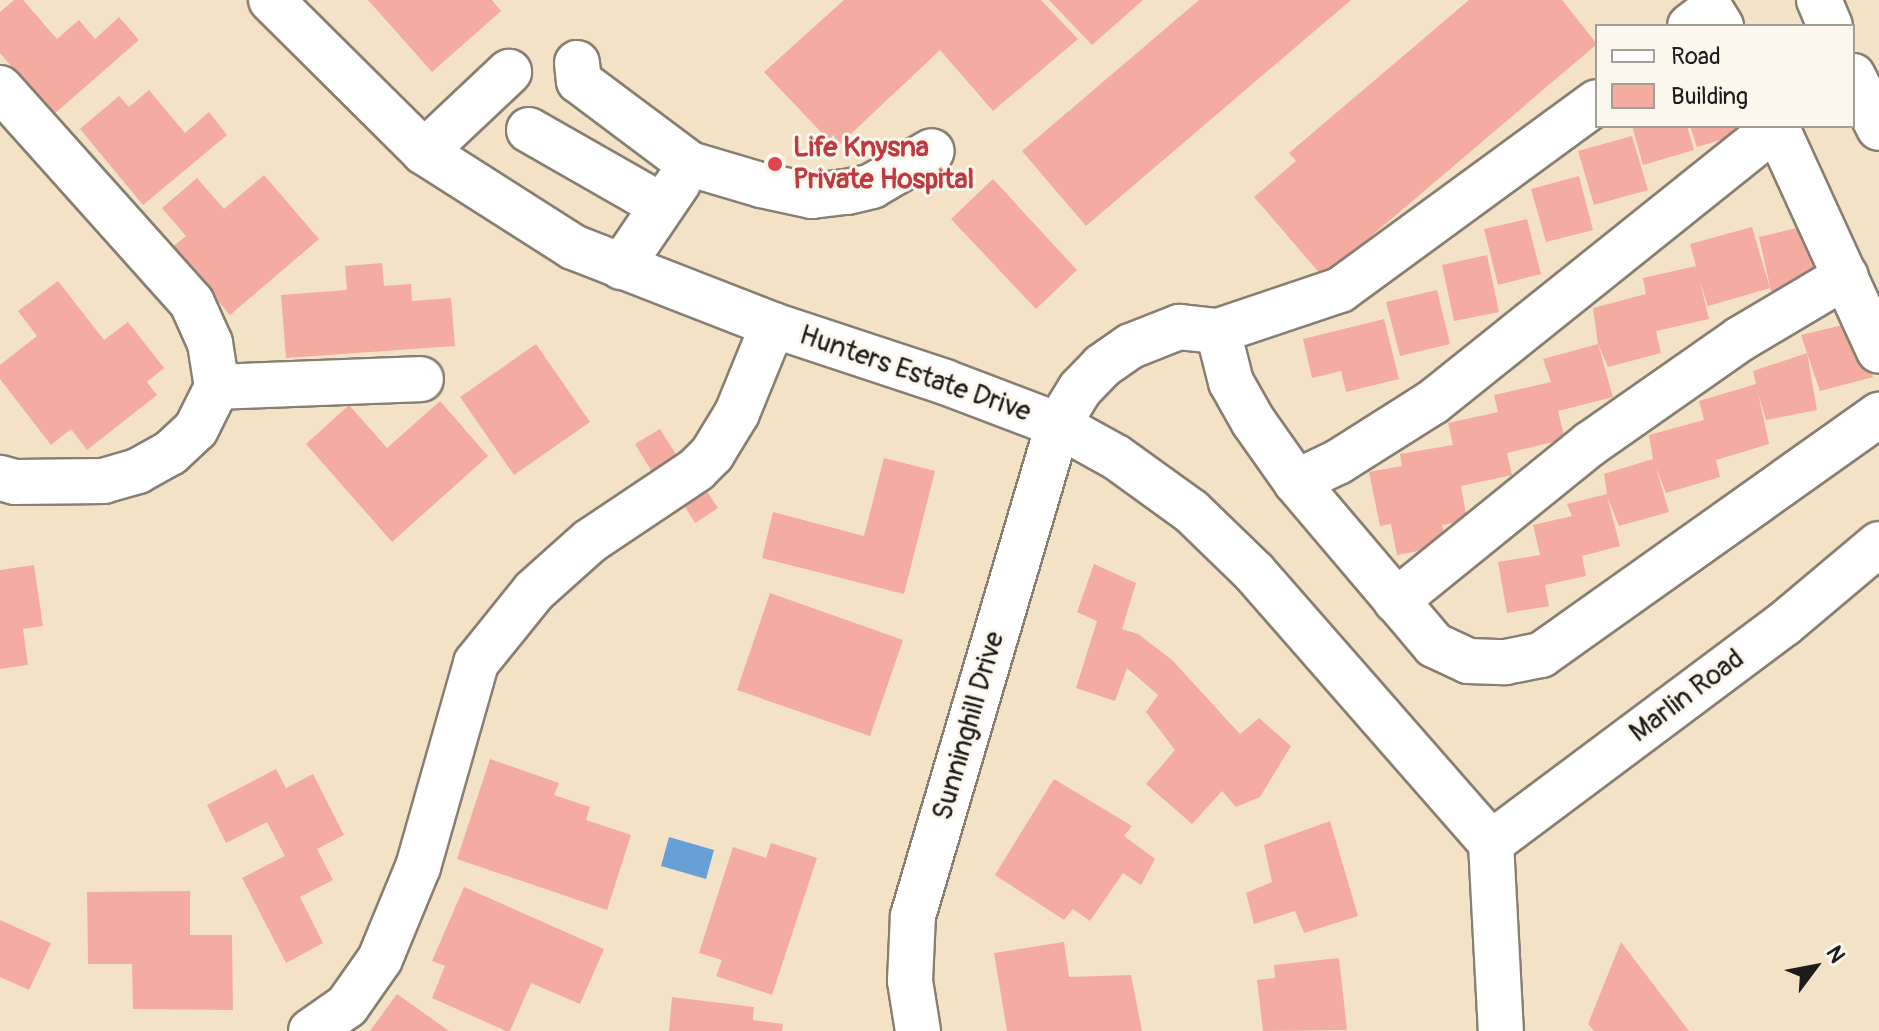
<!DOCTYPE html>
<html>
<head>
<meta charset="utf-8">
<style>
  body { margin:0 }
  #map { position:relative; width:1879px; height:1031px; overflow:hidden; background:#f4e2c7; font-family:Pangolin,sans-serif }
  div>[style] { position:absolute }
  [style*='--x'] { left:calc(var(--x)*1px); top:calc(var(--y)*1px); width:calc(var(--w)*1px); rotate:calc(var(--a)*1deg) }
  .water>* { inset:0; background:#67a0d6 }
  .building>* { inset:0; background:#f3ac9f }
  .roads { filter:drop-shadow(2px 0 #887f72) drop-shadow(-2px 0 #887f72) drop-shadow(0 2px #887f72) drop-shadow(0 -2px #887f72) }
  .minor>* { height:44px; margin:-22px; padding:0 22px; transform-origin:22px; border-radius:22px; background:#fff }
  .dots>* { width:22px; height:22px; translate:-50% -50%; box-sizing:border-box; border:4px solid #fbf7ec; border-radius:50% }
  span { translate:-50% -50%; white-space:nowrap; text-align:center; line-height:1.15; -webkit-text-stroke:6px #fbf7ec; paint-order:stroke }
  .health-label { font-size:28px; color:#be3a42; font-weight:700 }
  .left { translate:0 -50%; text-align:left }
  .street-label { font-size:28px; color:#1c1c1c }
  .legend { position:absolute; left:1595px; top:24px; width:260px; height:104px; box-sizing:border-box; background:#fbf7ec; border:2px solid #a29f99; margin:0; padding:10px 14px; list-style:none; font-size:24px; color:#1c1c1c }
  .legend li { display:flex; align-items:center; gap:16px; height:40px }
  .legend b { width:40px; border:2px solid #a29f99 }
  .north { position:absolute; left:1775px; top:927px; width:80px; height:80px; -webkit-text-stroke:6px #fbf7ec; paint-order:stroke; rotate:58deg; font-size:22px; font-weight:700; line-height:32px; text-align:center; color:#1c1c1c }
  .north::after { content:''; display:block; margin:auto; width:28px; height:36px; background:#1c1c1c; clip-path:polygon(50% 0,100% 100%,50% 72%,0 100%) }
</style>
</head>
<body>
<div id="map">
  <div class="water">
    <i style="clip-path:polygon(669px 837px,714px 850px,706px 879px,661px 866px)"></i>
  </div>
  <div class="building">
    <i style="clip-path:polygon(14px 0,23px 0,57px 39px,79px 20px,95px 39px,119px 17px,139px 40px,53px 115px,0 53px,0 12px)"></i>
    <i style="clip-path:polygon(368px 0,492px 0,501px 11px,432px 72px)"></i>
    <i style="clip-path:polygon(844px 0,1041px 0,1078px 39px,993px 111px,940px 50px,836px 148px,764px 72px)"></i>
    <i style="clip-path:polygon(1049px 0,1143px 0,1092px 45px)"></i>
    <i style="clip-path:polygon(1199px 0,1351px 0,1086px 226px,1022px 151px)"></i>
    <i style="clip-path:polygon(1469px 0,1562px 0,1597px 44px,1323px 277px,1254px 197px,1296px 161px,1289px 153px)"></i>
    <i style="clip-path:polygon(149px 90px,185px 133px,209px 112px,227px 135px,143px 205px,80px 129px,119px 96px,129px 107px)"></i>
    <i style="clip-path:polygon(1632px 126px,1687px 126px,1694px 150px,1643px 165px)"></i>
    <i style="clip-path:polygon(1690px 126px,1763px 126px,1763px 127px,1697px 147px)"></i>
    <i style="clip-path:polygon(1632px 136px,1648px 190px,1594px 205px,1578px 151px)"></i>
    <i style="clip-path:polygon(264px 175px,319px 239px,230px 315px,172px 247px,186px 236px,162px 208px,197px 178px,224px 209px)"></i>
    <i style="clip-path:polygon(1579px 176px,1593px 230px,1546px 242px,1531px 189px)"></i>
    <i style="clip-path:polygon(993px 179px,1077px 270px,1036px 309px,951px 219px)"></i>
    <i style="clip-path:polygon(1527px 219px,1541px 274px,1498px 285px,1484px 229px)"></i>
    <i style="clip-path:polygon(1817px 223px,1830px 277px,1771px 291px,1759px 237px)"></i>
    <i style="clip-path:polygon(1752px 227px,1770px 288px,1708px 306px,1700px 282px,1709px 319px,1656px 331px,1661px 353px,1608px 367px,1598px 344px,1593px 308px,1646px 294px,1643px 278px,1696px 266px,1690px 244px)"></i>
    <i style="clip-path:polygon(1487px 255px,1499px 312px,1454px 321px,1442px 265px)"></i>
    <i style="clip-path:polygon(382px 263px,384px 286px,411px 284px,412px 301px,451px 298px,455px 346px,286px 358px,281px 295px,347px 290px,345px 266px)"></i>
    <i style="clip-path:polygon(58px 281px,104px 340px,128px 322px,164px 368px,147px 382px,157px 395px,87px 450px,71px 429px,51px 445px,0 379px,0 365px,37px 336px,18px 311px)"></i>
    <i style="clip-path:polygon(1437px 290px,1450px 344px,1400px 356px,1386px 302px)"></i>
    <i style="clip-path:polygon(1384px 319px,1399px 379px,1346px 392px,1341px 371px,1312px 378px,1303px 339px)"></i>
    <i style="clip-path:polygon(1860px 321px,1873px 377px,1820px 391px,1807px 353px,1817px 410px,1766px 420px,1758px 393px,1769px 444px,1716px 460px,1720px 477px,1666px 493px,1656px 468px,1669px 512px,1619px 526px,1607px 496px,1620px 546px,1582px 556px,1586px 576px,1545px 585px,1549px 606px,1507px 613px,1498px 562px,1540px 555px,1533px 525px,1572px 516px,1567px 504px,1607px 494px,1604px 474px,1653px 459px,1649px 435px,1704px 420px,1699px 401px,1756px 384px,1753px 371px,1807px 353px,1801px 335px)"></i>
    <i style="clip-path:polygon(536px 344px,590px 422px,514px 475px,460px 397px)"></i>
    <i style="clip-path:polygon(1598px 344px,1613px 397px,1558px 411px,1565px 439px,1507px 453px,1512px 475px,1461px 486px,1467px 520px,1442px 525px,1446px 546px,1397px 555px,1391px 524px,1380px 526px,1369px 472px,1402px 466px,1400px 454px,1453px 445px,1448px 423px,1498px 412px,1494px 395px,1551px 382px,1543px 359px)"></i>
    <i style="clip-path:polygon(440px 401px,488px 456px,392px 542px,306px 444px,349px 405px,387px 448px)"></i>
    <i style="clip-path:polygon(660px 429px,677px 456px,652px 472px,635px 444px)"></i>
    <i style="clip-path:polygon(884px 458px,935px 471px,904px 594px,762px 558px,773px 512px,864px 536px)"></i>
    <i style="clip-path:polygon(702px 484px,718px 508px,695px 523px,680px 499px)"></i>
    <i style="clip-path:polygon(1094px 564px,1136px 583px,1122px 629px,1138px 634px,1172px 660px,1240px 734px,1259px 718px,1291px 746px,1260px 797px,1236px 807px,1222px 791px,1192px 824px,1146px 784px,1175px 750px,1146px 712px,1158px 695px,1127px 668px,1115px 701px,1076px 688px,1097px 621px,1077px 612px)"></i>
    <i style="clip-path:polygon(34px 565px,43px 626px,23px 629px,28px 665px,0 669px,0 570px)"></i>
    <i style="clip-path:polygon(770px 593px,903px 640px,870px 736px,737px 690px)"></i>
    <i style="clip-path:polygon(490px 759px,559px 783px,554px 795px,590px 807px,586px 820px,631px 835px,607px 910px,457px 859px)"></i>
    <i style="clip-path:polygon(276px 769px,286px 788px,313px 774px,344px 835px,317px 849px,333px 880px,300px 897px,323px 943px,286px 963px,242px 878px,285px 856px,267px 822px,226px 843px,207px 805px)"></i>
    <i style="clip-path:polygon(1054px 779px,1132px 826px,1124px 836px,1155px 859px,1141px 885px,1123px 873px,1090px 921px,1073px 909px,1064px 920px,995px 875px)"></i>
    <i style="clip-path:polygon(1330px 821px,1358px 916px,1304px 933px,1295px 911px,1254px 924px,1246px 893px,1272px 882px,1264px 845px)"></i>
    <i style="clip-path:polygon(771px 843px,817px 858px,772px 995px,716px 976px,722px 960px,699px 953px,733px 847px,766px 858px)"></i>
    <i style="clip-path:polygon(464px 887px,604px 949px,580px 1004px,531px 983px,510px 1031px,506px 1031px,432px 998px,445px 966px,432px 961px)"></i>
    <i style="clip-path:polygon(190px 891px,190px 935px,232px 935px,233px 1010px,133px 1009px,132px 964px,88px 964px,87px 892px)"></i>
    <i style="clip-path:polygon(0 920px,51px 943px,29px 990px,0 977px)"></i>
    <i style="clip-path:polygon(1064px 942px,1069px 977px,1131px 975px,1142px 1031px,1007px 1031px,994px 953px)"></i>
    <i style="clip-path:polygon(1621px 942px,1689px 1031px,1594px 1031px,1588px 1024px)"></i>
    <i style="clip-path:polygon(1339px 958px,1347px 1030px,1263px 1031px,1257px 980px,1275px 978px,1274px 965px)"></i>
    <i style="clip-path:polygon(397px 994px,449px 1031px,370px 1031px)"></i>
    <i style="clip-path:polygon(672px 997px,754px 1007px,753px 1020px,783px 1024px,782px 1031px,669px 1031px)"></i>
  </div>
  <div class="roads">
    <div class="minor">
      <i style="--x:271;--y:0;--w:216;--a:44.8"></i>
      <i style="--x:424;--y:152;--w:177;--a:32.5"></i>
      <i style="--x:573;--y:247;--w:215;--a:21.3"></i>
      <i style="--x:773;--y:325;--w:181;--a:18.3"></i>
      <i style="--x:945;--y:382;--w:121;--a:20.8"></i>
      <i style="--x:1058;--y:425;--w:66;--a:28.9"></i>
      <i style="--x:1116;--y:457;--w:92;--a:35.8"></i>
      <i style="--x:1191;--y:511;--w:88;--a:44.1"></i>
      <i style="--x:1254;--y:572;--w:360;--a:48.8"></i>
      <i style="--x:1819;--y:0;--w:28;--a:67"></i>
      <i style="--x:1690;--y:26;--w:26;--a:-37"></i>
      <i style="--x:1711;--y:10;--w:19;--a:58"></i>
      <i style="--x:577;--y:63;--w:18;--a:84"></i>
      <i style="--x:579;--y:81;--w:139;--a:36.8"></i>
      <i style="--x:690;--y:164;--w:74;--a:16.5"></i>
      <i style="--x:761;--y:185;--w:52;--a:12.2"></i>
      <i style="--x:812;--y:196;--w:35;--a:-7"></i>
      <i style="--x:847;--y:192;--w:26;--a:-13"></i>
      <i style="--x:872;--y:186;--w:69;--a:-30.3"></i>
      <i style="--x:1853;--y:76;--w:58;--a:63.4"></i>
      <i style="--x:0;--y:88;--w:288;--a:48.2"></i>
      <i style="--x:192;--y:303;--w:44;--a:65.8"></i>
      <i style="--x:210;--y:343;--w:45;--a:81"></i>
      <i style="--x:217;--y:387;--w:47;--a:116.6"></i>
      <i style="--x:196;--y:429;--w:35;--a:137"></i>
      <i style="--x:170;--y:453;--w:37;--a:151"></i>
      <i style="--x:138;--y:471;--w:35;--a:164"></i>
      <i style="--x:104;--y:481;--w:89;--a:179.4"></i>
      <i style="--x:15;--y:482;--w:16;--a:-165"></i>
      <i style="--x:1776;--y:126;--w:247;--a:65.4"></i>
      <i style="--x:529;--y:130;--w:153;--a:29.7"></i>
      <i style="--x:424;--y:152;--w:117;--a:-43.3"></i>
      <i style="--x:621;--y:267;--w:102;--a:-55.8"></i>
      <i style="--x:1218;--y:331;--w:53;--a:75.7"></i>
      <i style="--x:1231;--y:382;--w:45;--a:60.6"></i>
      <i style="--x:1253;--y:421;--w:75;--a:54.8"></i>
      <i style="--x:1296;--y:482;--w:214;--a:49.7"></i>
      <i style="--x:1434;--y:645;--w:38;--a:25"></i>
      <i style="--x:1468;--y:661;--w:37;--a:2"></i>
      <i style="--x:1505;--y:662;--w:37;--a:-11"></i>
      <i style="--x:1541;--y:655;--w:415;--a:-35.4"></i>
      <i style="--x:217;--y:387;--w:204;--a:-2.2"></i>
      <i style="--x:1296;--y:482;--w:47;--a:-25.5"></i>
      <i style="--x:1338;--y:462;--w:112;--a:-32.3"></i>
      <i style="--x:1433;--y:402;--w:440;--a:-38.7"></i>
      <i style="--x:1396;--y:601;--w:250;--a:-39"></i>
      <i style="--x:1590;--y:444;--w:183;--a:-35"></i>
      <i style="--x:1740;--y:339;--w:123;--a:-30.7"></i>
      <i style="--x:1491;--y:843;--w:366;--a:-36.8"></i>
      <i style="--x:1784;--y:624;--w:124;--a:-40.1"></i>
      <i style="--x:1491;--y:843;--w:188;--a:87"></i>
      <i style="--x:311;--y:1031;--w:44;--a:-34.8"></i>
      <i style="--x:347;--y:1006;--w:57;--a:-54.9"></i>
      <i style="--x:380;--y:959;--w:100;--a:-67.6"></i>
      <i style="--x:418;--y:867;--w:212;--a:-74.1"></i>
      <i style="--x:476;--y:663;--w:92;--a:-51.1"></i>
      <i style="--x:534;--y:591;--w:75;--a:-41.8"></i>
      <i style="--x:590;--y:541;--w:128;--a:-33.8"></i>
      <i style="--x:696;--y:470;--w:23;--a:-45"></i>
      <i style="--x:712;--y:454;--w:48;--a:-58.6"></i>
      <i style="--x:737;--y:413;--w:95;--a:-67.8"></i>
      <i style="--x:918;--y:1031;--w:51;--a:-99.1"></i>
      <i style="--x:910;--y:981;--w:65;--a:-87.4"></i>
      <i style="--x:913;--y:916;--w:512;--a:-73.55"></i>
      <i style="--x:1058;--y:425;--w:42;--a:-58.6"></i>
      <i style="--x:1080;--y:389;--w:32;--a:-46"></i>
      <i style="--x:1102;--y:366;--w:35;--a:-35"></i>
      <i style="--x:1131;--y:346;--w:52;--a:-21.6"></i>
      <i style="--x:1179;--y:327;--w:39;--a:6"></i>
      <i style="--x:1218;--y:331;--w:129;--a:-18.6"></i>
      <i style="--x:1340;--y:290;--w:318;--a:-36.2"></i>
    </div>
  </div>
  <div class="dots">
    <i style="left:775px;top:164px;background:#e0444e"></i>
  </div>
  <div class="health-label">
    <span class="left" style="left:793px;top:164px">Life Knysna<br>Private Hospital</span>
  </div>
  <div class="street-label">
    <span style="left:915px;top:374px;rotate:19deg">Hunters Estate Drive</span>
    <span style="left:1687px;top:696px;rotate:-37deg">Marlin Road</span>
    <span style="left:969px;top:726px;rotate:-74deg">Sunninghill Drive</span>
  </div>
  <ul class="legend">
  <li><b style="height:10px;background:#fff"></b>Road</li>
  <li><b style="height:22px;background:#f3ac9f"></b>Building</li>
  </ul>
  <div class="north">N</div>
</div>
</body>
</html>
